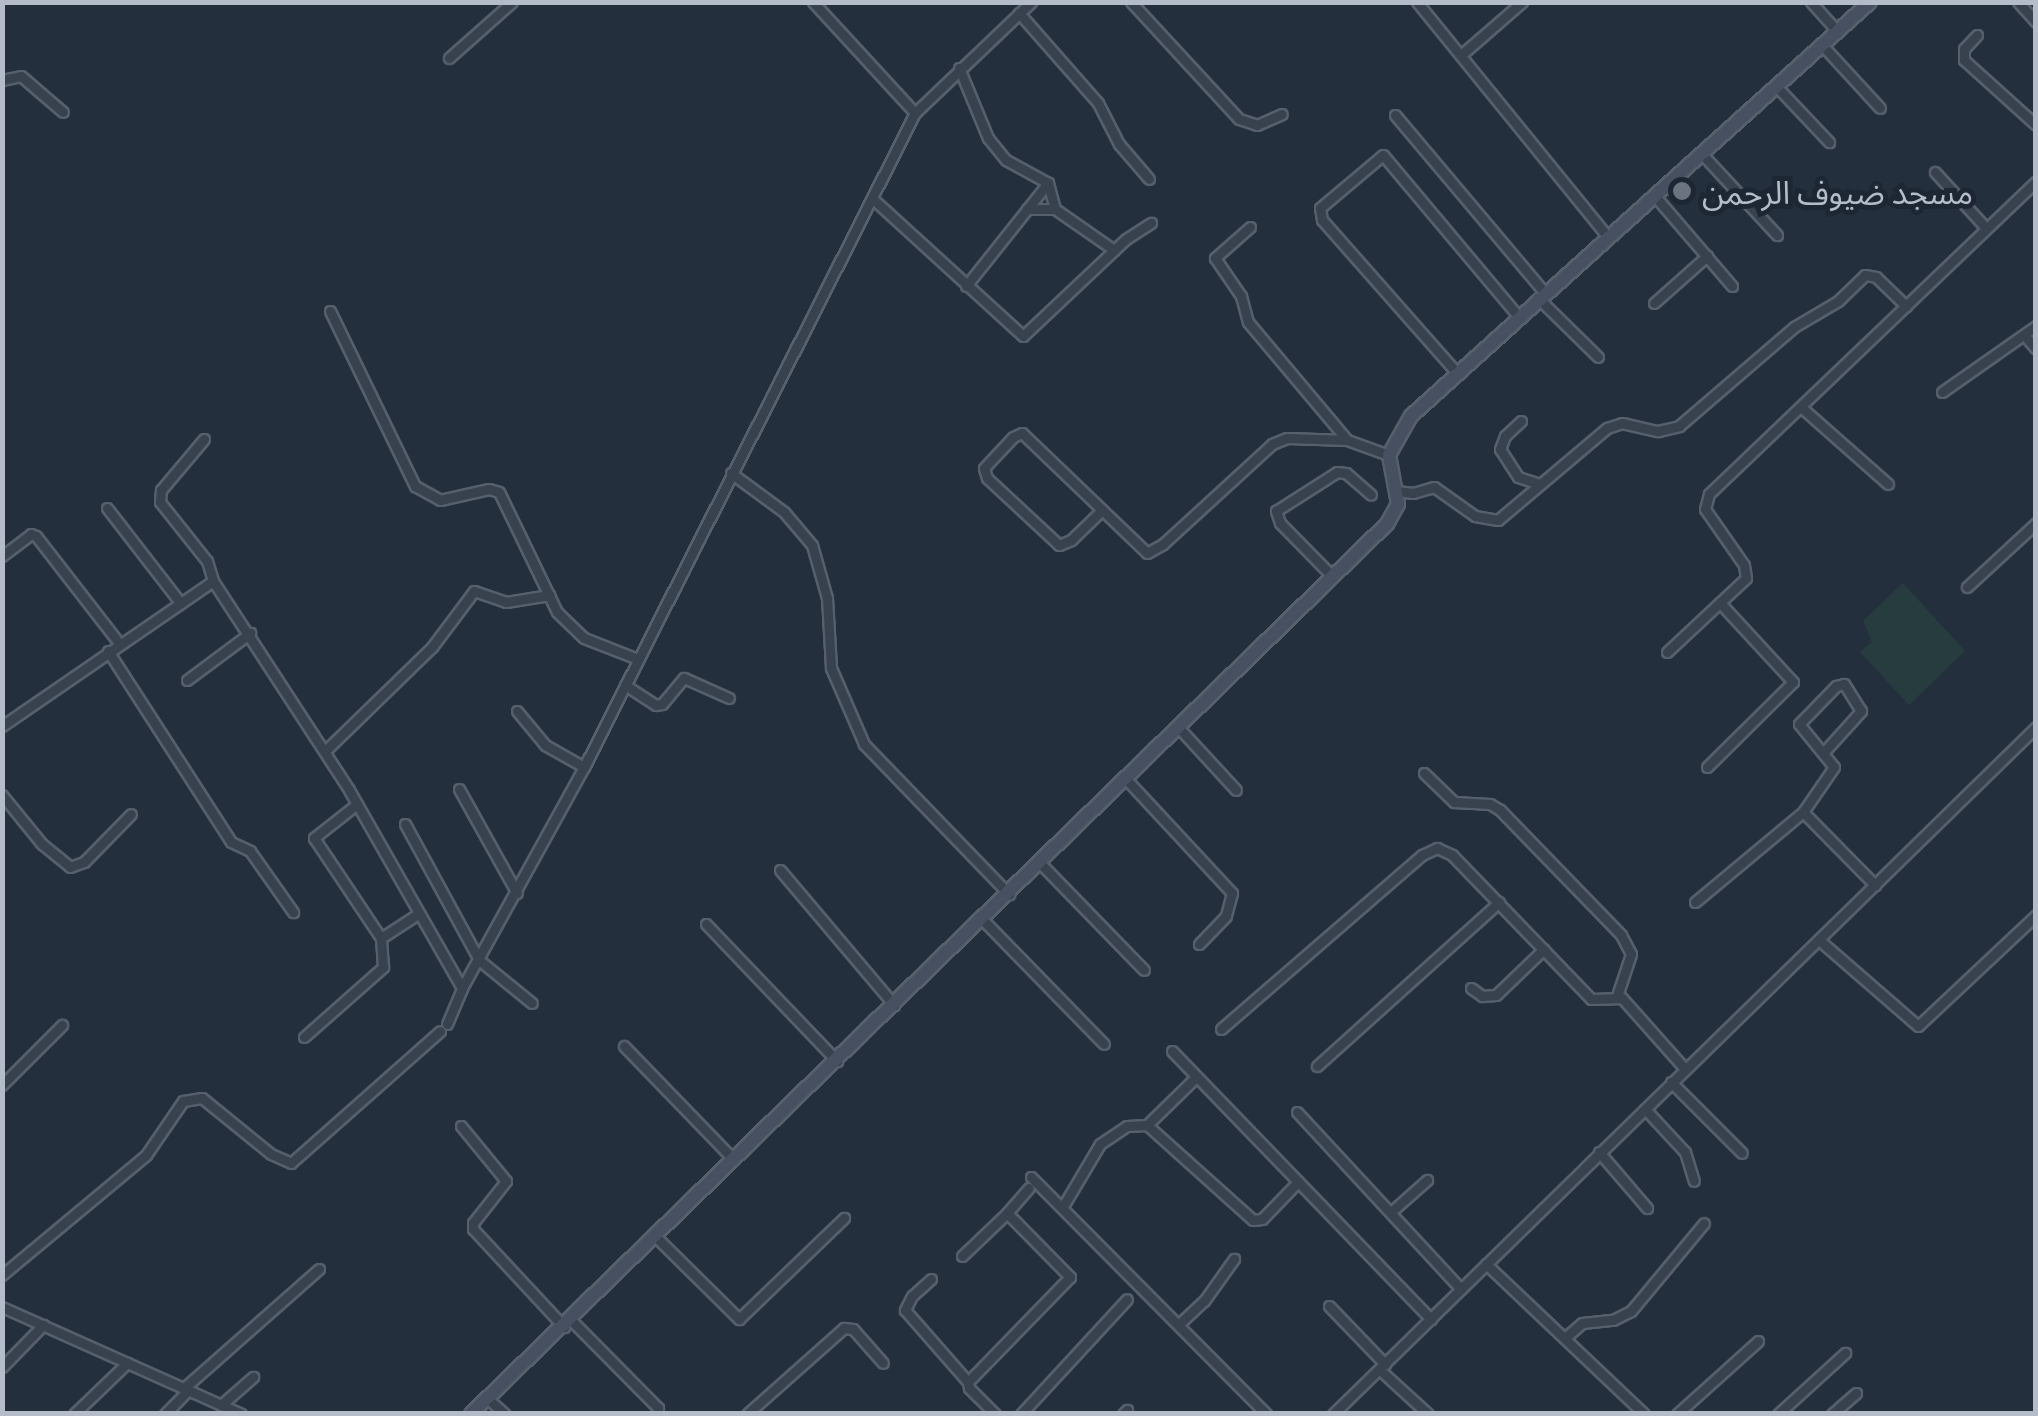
<!DOCTYPE html>
<html>
<head>
<meta charset="utf-8">
<style>
  body { margin:0 }
  #map { position:relative; width:2038px; height:1416px; overflow:hidden; background:#242f3e; font-family:"Exo 2","Noto Sans Arabic",sans-serif }
  div>[style] { position:absolute }
  [style*='--x'] { left:calc(var(--x)*1px); top:calc(var(--y)*1px); width:calc(var(--w)*1px); rotate:calc(var(--a)*1deg) }
  .green>* { inset:0; background:#263c3f }
  .roads { filter:drop-shadow(2px 0 #565f6c) drop-shadow(-2px 0 #565f6c) drop-shadow(0 2px #565f6c) drop-shadow(0 -2px #565f6c) }
  .street>* { height:9px; margin:-4.5px; padding:0 4.5px; transform-origin:4.5px; border-radius:4.5px; background:#38414e }
  .secondary>* { height:12px; margin:-6px; padding:0 6px; transform-origin:6px; border-radius:6px; background:#465061 }
  .dots>* { width:28px; height:28px; translate:-50% -50%; box-sizing:border-box; border:5px solid #1d2633; border-radius:50% }
  span { translate:-50% -50%; white-space:nowrap; text-align:center; line-height:1.15; -webkit-text-stroke:10px #1d2633; paint-order:stroke }
  .poi-label { font-size:32px; color:#b4bcc9 }
  .left { translate:0 -50%; text-align:left }
  .frame { position:absolute; inset:0; border:5px solid #b4bcc9; pointer-events:none }
</style>
</head>
<body>
<div id="map">
  <div class="green">
    <i style="clip-path:polygon(1903px 583px,1965px 651px,1909px 705px,1860px 652px,1872px 642px,1863px 621px)"></i>
  </div>
  <div class="roads">
    <div class="street">
      <i style="--x:813;--y:2;--w:151;--a:47.4"></i>
      <i style="--x:1131;--y:2;--w:159;--a:47.3"></i>
      <i style="--x:1239;--y:119;--w:19;--a:18"></i>
      <i style="--x:1257;--y:125;--w:27;--a:-24"></i>
      <i style="--x:1417;--y:2;--w:301;--a:50.9"></i>
      <i style="--x:1811;--y:2;--w:39;--a:48"></i>
      <i style="--x:2018;--y:2;--w:27;--a:48"></i>
      <i style="--x:1019;--y:13;--w:120;--a:48.7"></i>
      <i style="--x:1098;--y:103;--w:46;--a:62.9"></i>
      <i style="--x:1119;--y:144;--w:46;--a:49.4"></i>
      <i style="--x:1977;--y:35;--w:19;--a:133"></i>
      <i style="--x:1964;--y:49;--w:11;--a:90"></i>
      <i style="--x:1964;--y:60;--w:97;--a:42.1"></i>
      <i style="--x:1823;--y:46;--w:84;--a:47.4"></i>
      <i style="--x:1461;--y:55;--w:81;--a:-41"></i>
      <i style="--x:449;--y:58;--w:84;--a:-41.6"></i>
      <i style="--x:959;--y:68;--w:76;--a:67.5"></i>
      <i style="--x:988;--y:138;--w:28;--a:51"></i>
      <i style="--x:1006;--y:160;--w:48;--a:28.7"></i>
      <i style="--x:1048;--y:183;--w:27;--a:75"></i>
      <i style="--x:1055;--y:209;--w:72;--a:34.8"></i>
      <i style="--x:2;--y:80;--w:19;--a:-12"></i>
      <i style="--x:21;--y:76;--w:55;--a:40.6"></i>
      <i style="--x:1777;--y:87;--w:76;--a:46.6"></i>
      <i style="--x:1395;--y:115;--w:231;--a:49.9"></i>
      <i style="--x:1701;--y:153;--w:112;--a:47.2"></i>
      <i style="--x:1935;--y:172;--w:76;--a:47.7"></i>
      <i style="--x:1654;--y:195;--w:120;--a:49.4"></i>
      <i style="--x:873;--y:199;--w:203;--a:42.4"></i>
      <i style="--x:1023;--y:336;--w:141;--a:-43.3"></i>
      <i style="--x:1126;--y:239;--w:30;--a:-33"></i>
      <i style="--x:1027;--y:209;--w:28;--a:0"></i>
      <i style="--x:1250;--y:227;--w:47;--a:138.5"></i>
      <i style="--x:1215;--y:258;--w:46;--a:55.6"></i>
      <i style="--x:1241;--y:296;--w:27;--a:75"></i>
      <i style="--x:1248;--y:322;--w:154;--a:50"></i>
      <i style="--x:1347;--y:440;--w:45;--a:19.7"></i>
      <i style="--x:966;--y:286;--w:132;--a:-51.5"></i>
      <i style="--x:1538;--y:298;--w:84;--a:44.5"></i>
      <i style="--x:1654;--y:303;--w:71;--a:-41.6"></i>
      <i style="--x:330;--y:311;--w:195;--a:64.1"></i>
      <i style="--x:415;--y:486;--w:29;--a:29"></i>
      <i style="--x:440;--y:500;--w:50;--a:-12.7"></i>
      <i style="--x:489;--y:489;--w:10;--a:17"></i>
      <i style="--x:499;--y:492;--w:133;--a:64.2"></i>
      <i style="--x:557;--y:612;--w:37;--a:44"></i>
      <i style="--x:584;--y:638;--w:58;--a:21.3"></i>
      <i style="--x:2024;--y:335;--w:18;--a:49"></i>
      <i style="--x:1457;--y:373;--w:204;--a:-131.4"></i>
      <i style="--x:1322;--y:220;--w:12;--a:-99"></i>
      <i style="--x:1320;--y:208;--w:82;--a:-40.1"></i>
      <i style="--x:1383;--y:155;--w:210;--a:50"></i>
      <i style="--x:1942;--y:392;--w:115;--a:-35.1"></i>
      <i style="--x:1801;--y:407;--w:116;--a:41.5"></i>
      <i style="--x:1521;--y:421;--w:22;--a:137"></i>
      <i style="--x:1505;--y:436;--w:14;--a:111"></i>
      <i style="--x:1500;--y:449;--w:33;--a:57"></i>
      <i style="--x:1518;--y:477;--w:23;--a:18"></i>
      <i style="--x:204;--y:439;--w:67;--a:130.1"></i>
      <i style="--x:161;--y:490;--w:12;--a:95"></i>
      <i style="--x:160;--y:502;--w:75;--a:51.5"></i>
      <i style="--x:207;--y:561;--w:21;--a:73"></i>
      <i style="--x:213;--y:581;--w:249;--a:56.9"></i>
      <i style="--x:349;--y:790;--w:228;--a:60.3"></i>
      <i style="--x:731;--y:473;--w:66;--a:36.3"></i>
      <i style="--x:784;--y:512;--w:43;--a:49.7"></i>
      <i style="--x:812;--y:545;--w:55;--a:74.2"></i>
      <i style="--x:827;--y:598;--w:70;--a:86.7"></i>
      <i style="--x:831;--y:668;--w:83;--a:66.5"></i>
      <i style="--x:864;--y:744;--w:209;--a:46"></i>
      <i style="--x:1397;--y:491;--w:16;--a:7"></i>
      <i style="--x:1413;--y:493;--w:22;--a:-16"></i>
      <i style="--x:1434;--y:487;--w:50;--a:35.3"></i>
      <i style="--x:1475;--y:516;--w:23;--a:10"></i>
      <i style="--x:1498;--y:520;--w:143;--a:-40.2"></i>
      <i style="--x:1607;--y:428;--w:16;--a:-18"></i>
      <i style="--x:1622;--y:423;--w:37;--a:13"></i>
      <i style="--x:1658;--y:431;--w:22;--a:-13"></i>
      <i style="--x:1679;--y:426;--w:152;--a:-40.7"></i>
      <i style="--x:1794;--y:327;--w:51;--a:-30.6"></i>
      <i style="--x:1838;--y:301;--w:37;--a:-44"></i>
      <i style="--x:1865;--y:275;--w:11;--a:10"></i>
      <i style="--x:1876;--y:277;--w:42;--a:44"></i>
      <i style="--x:107;--y:508;--w:118;--a:52.3"></i>
      <i style="--x:1102;--y:510;--w:43;--a:135.9"></i>
      <i style="--x:1071;--y:540;--w:13;--a:157"></i>
      <i style="--x:1059;--y:545;--w:98;--a:-137.1"></i>
      <i style="--x:987;--y:478;--w:10;--a:-107"></i>
      <i style="--x:984;--y:468;--w:42;--a:-46.9"></i>
      <i style="--x:1013;--y:437;--w:10;--a:-24"></i>
      <i style="--x:1022;--y:433;--w:173;--a:43.8"></i>
      <i style="--x:1147;--y:553;--w:18;--a:-29"></i>
      <i style="--x:1163;--y:544;--w:148;--a:-42.5"></i>
      <i style="--x:1272;--y:444;--w:16;--a:-22"></i>
      <i style="--x:1287;--y:438;--w:60;--a:1.9"></i>
      <i style="--x:2;--y:556;--w:36;--a:-37"></i>
      <i style="--x:31;--y:534;--w:5;--a:22"></i>
      <i style="--x:36;--y:536;--w:135;--a:52.2"></i>
      <i style="--x:1332;--y:576;--w:74;--a:-134.5"></i>
      <i style="--x:1280;--y:523;--w:13;--a:-108"></i>
      <i style="--x:1276;--y:511;--w:72;--a:-32.6"></i>
      <i style="--x:1337;--y:472;--w:9;--a:6"></i>
      <i style="--x:1346;--y:473;--w:33;--a:41"></i>
      <i style="--x:1967;--y:587;--w:94;--a:-42.8"></i>
      <i style="--x:108;--y:651;--w:227;--a:57.2"></i>
      <i style="--x:231;--y:842;--w:21;--a:25"></i>
      <i style="--x:250;--y:851;--w:75;--a:54.8"></i>
      <i style="--x:1667;--y:652;--w:108;--a:-43.1"></i>
      <i style="--x:1746;--y:578;--w:13;--a:-99"></i>
      <i style="--x:1744;--y:565;--w:68;--a:-124.9"></i>
      <i style="--x:1705;--y:509;--w:16;--a:-75"></i>
      <i style="--x:1709;--y:494;--w:452;--a:-43.7"></i>
      <i style="--x:187;--y:680;--w:79;--a:-36.7"></i>
      <i style="--x:625;--y:685;--w:37;--a:33"></i>
      <i style="--x:656;--y:705;--w:6;--a:-9"></i>
      <i style="--x:662;--y:704;--w:34;--a:-50"></i>
      <i style="--x:684;--y:678;--w:49;--a:24"></i>
      <i style="--x:517;--y:711;--w:44;--a:50.5"></i>
      <i style="--x:545;--y:745;--w:45;--a:29.4"></i>
      <i style="--x:2;--y:726;--w:256;--a:-34.5"></i>
      <i style="--x:1179;--y:728;--w:84;--a:47.4"></i>
      <i style="--x:325;--y:751;--w:149;--a:-44.2"></i>
      <i style="--x:432;--y:647;--w:70;--a:-53.1"></i>
      <i style="--x:474;--y:591;--w:34;--a:19"></i>
      <i style="--x:506;--y:602;--w:44;--a:-9.2"></i>
      <i style="--x:1823;--y:753;--w:57;--a:-47.9"></i>
      <i style="--x:1861;--y:711;--w:32;--a:-122"></i>
      <i style="--x:1844;--y:684;--w:8;--a:166"></i>
      <i style="--x:1836;--y:686;--w:53;--a:134.2"></i>
      <i style="--x:1799;--y:724;--w:55;--a:50.9"></i>
      <i style="--x:1834;--y:767;--w:55;--a:124.6"></i>
      <i style="--x:1803;--y:812;--w:103;--a:45.4"></i>
      <i style="--x:1707;--y:767;--w:121;--a:-44.7"></i>
      <i style="--x:1793;--y:682;--w:108;--a:-132.7"></i>
      <i style="--x:1424;--y:773;--w:42;--a:44"></i>
      <i style="--x:1454;--y:802;--w:36;--a:3"></i>
      <i style="--x:1490;--y:804;--w:12;--a:31"></i>
      <i style="--x:1500;--y:810;--w:174;--a:45.9"></i>
      <i style="--x:1621;--y:935;--w:21;--a:62"></i>
      <i style="--x:1631;--y:954;--w:44;--a:108.4"></i>
      <i style="--x:1126;--y:779;--w:156;--a:47.1"></i>
      <i style="--x:1232;--y:893;--w:24;--a:105"></i>
      <i style="--x:1226;--y:916;--w:39;--a:134"></i>
      <i style="--x:459;--y:789;--w:119;--a:60.9"></i>
      <i style="--x:2;--y:795;--w:63;--a:50.8"></i>
      <i style="--x:42;--y:844;--w:36;--a:39"></i>
      <i style="--x:70;--y:867;--w:15;--a:-20"></i>
      <i style="--x:84;--y:862;--w:67;--a:-45.6"></i>
      <i style="--x:357;--y:804;--w:55;--a:141.7"></i>
      <i style="--x:314;--y:838;--w:120;--a:56.2"></i>
      <i style="--x:405;--y:824;--w:155;--a:61.4"></i>
      <i style="--x:479;--y:960;--w:68;--a:39.1"></i>
      <i style="--x:1040;--y:863;--w:149;--a:45.8"></i>
      <i style="--x:780;--y:870;--w:177;--a:49.8"></i>
      <i style="--x:1695;--y:902;--w:141;--a:-39.8"></i>
      <i style="--x:983;--y:920;--w:173;--a:45.7"></i>
      <i style="--x:706;--y:924;--w:190;--a:46.3"></i>
      <i style="--x:1819;--y:940;--w:131;--a:41"></i>
      <i style="--x:1918;--y:1026;--w:162;--a:-43.2"></i>
      <i style="--x:1471;--y:988;--w:14;--a:36"></i>
      <i style="--x:1482;--y:996;--w:14;--a:-4"></i>
      <i style="--x:1496;--y:995;--w:66;--a:-43.8"></i>
      <i style="--x:447;--y:1024;--w:39;--a:-67"></i>
      <i style="--x:462;--y:988;--w:252;--a:-61.1"></i>
      <i style="--x:584;--y:767;--w:733;--a:-63.16"></i>
      <i style="--x:915;--y:113;--w:161;--a:-43.7"></i>
      <i style="--x:1221;--y:1029;--w:266;--a:-40.9"></i>
      <i style="--x:1422;--y:855;--w:17;--a:-25"></i>
      <i style="--x:1437;--y:848;--w:17;--a:25"></i>
      <i style="--x:1452;--y:855;--w:200;--a:46"></i>
      <i style="--x:1591;--y:999;--w:31;--a:-2"></i>
      <i style="--x:1622;--y:998;--w:95;--a:48.4"></i>
      <i style="--x:304;--y:1037;--w:106;--a:-41.5"></i>
      <i style="--x:383;--y:967;--w:29;--a:-94"></i>
      <i style="--x:381;--y:938;--w:44;--a:-33"></i>
      <i style="--x:624;--y:1046;--w:158;--a:46"></i>
      <i style="--x:1172;--y:1051;--w:373;--a:46"></i>
      <i style="--x:1317;--y:1066;--w:245;--a:-42"></i>
      <i style="--x:1671;--y:1082;--w:100;--a:45"></i>
      <i style="--x:2;--y:1085;--w:85;--a:-45"></i>
      <i style="--x:1645;--y:1109;--w:59;--a:47.1"></i>
      <i style="--x:1685;--y:1152;--w:30;--a:73"></i>
      <i style="--x:1297;--y:1112;--w:241;--a:47.2"></i>
      <i style="--x:1147;--y:1125;--w:142;--a:41.9"></i>
      <i style="--x:1253;--y:1220;--w:9;--a:-6"></i>
      <i style="--x:1262;--y:1219;--w:52;--a:-45.8"></i>
      <i style="--x:461;--y:1126;--w:71;--a:50.7"></i>
      <i style="--x:506;--y:1181;--w:53;--a:128.2"></i>
      <i style="--x:473;--y:1223;--w:6;--a:90"></i>
      <i style="--x:473;--y:1229;--w:134;--a:47.1"></i>
      <i style="--x:1599;--y:1152;--w:74;--a:49.4"></i>
      <i style="--x:1031;--y:1177;--w:334;--a:45.2"></i>
      <i style="--x:1062;--y:1208;--w:74;--a:-59.3"></i>
      <i style="--x:1100;--y:1144;--w:32;--a:-34"></i>
      <i style="--x:1127;--y:1126;--w:20;--a:-3"></i>
      <i style="--x:1147;--y:1125;--w:69;--a:-44.4"></i>
      <i style="--x:1392;--y:1211;--w:47;--a:-41.5"></i>
      <i style="--x:1007;--y:1213;--w:33;--a:-49"></i>
      <i style="--x:656;--y:1237;--w:117;--a:44.7"></i>
      <i style="--x:739;--y:1319;--w:146;--a:-43.9"></i>
      <i style="--x:962;--y:1256;--w:62;--a:-43.7"></i>
      <i style="--x:1007;--y:1213;--w:90;--a:45.5"></i>
      <i style="--x:1070;--y:1277;--w:146;--a:134.2"></i>
      <i style="--x:968;--y:1382;--w:6;--a:81"></i>
      <i style="--x:969;--y:1388;--w:37;--a:45"></i>
      <i style="--x:1486;--y:1264;--w:218;--a:43.5"></i>
      <i style="--x:2;--y:1275;--w:187;--a:-39.8"></i>
      <i style="--x:146;--y:1155;--w:65;--a:-55.6"></i>
      <i style="--x:183;--y:1101;--w:19;--a:-9"></i>
      <i style="--x:202;--y:1098;--w:89;--a:39.1"></i>
      <i style="--x:271;--y:1154;--w:22;--a:24"></i>
      <i style="--x:291;--y:1163;--w:199;--a:-41.5"></i>
      <i style="--x:931;--y:1279;--w:25;--a:138"></i>
      <i style="--x:912;--y:1296;--w:16;--a:117"></i>
      <i style="--x:905;--y:1310;--w:96;--a:48.8"></i>
      <i style="--x:1329;--y:1306;--w:81;--a:46"></i>
      <i style="--x:2;--y:1307;--w:262;--a:24.1"></i>
      <i style="--x:571;--y:1320;--w:124;--a:45.3"></i>
      <i style="--x:658;--y:1408;--w:6;--a:90"></i>
      <i style="--x:1179;--y:1324;--w:34;--a:-43"></i>
      <i style="--x:1204;--y:1301;--w:52;--a:-54.5"></i>
      <i style="--x:1566;--y:1337;--w:21;--a:-41"></i>
      <i style="--x:1582;--y:1323;--w:31;--a:-6"></i>
      <i style="--x:1613;--y:1320;--w:20;--a:-27"></i>
      <i style="--x:1631;--y:1311;--w:114;--a:-50.3"></i>
      <i style="--x:2;--y:1367;--w:59;--a:-45.7"></i>
      <i style="--x:1380;--y:1370;--w:65;--a:42.5"></i>
      <i style="--x:184;--y:1388;--w:180;--a:-41.4"></i>
      <i style="--x:487;--y:1398;--w:24;--a:42"></i>
      <i style="--x:221;--y:1405;--w:43;--a:-41.2"></i>
      <i style="--x:74;--y:1414;--w:74;--a:-43.9"></i>
      <i style="--x:165;--y:1414;--w:33;--a:-46"></i>
      <i style="--x:747;--y:1414;--w:130;--a:-41.6"></i>
      <i style="--x:844;--y:1328;--w:9;--a:6"></i>
      <i style="--x:853;--y:1329;--w:45;--a:48.6"></i>
      <i style="--x:1021;--y:1414;--w:156;--a:-47.3"></i>
      <i style="--x:1123;--y:1414;--w:6;--a:-45"></i>
      <i style="--x:1333;--y:1414;--w:983;--a:-44.34"></i>
      <i style="--x:1677;--y:1414;--w:109;--a:-42"></i>
      <i style="--x:1778;--y:1414;--w:91;--a:-42.3"></i>
      <i style="--x:1832;--y:1414;--w:32;--a:-41"></i>
    </div>
    <div class="secondary">
      <i style="--x:471;--y:1414;--w:1277;--a:-44.18"></i>
      <i style="--x:1387;--y:524;--w:23;--a:-61"></i>
      <i style="--x:1398;--y:504;--w:50;--a:-100.4"></i>
      <i style="--x:1389;--y:455;--w:45;--a:-60.6"></i>
      <i style="--x:1411;--y:416;--w:618;--a:-42.05"></i>
    </div>
  </div>
  <div class="dots">
    <i style="left:1682px;top:191px;background:#6b7280"></i>
  </div>
  <div class="poi-label">
    <span class="left" style="left:1702px;top:191px">مسجد ضيوف الرحمن</span>
  </div>
  <div class="frame"></div>
</div>
</body>
</html>
